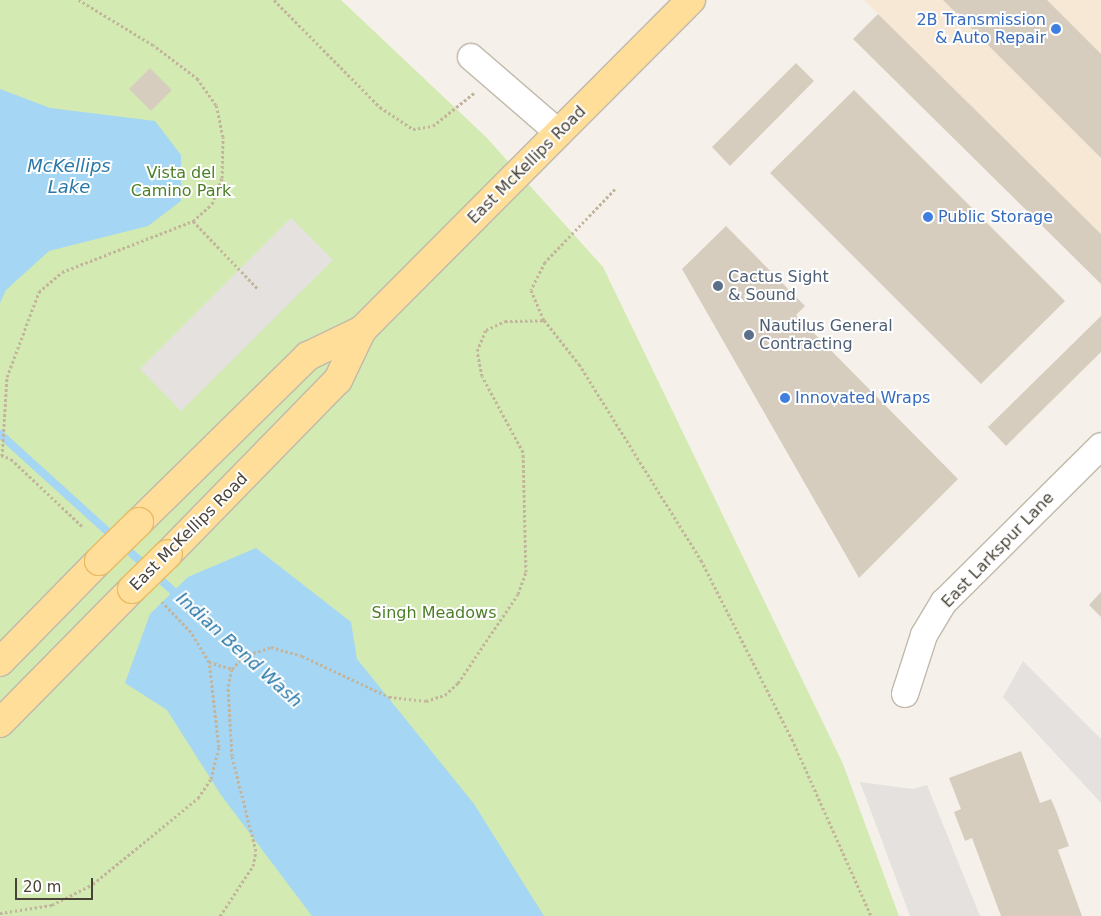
<!DOCTYPE html>
<html>
<head>
<meta charset="utf-8">
<style>
  body { margin:0 }
  #map { position:relative; width:1101px; height:916px; overflow:hidden; background:#f5f1ea; font-family:"DejaVu Sans",sans-serif }
  div>[style] { position:absolute }
  [style*='--x'] { left:calc(var(--x)*1px); top:calc(var(--y)*1px); width:calc(var(--w)*1px); rotate:calc(var(--a)*1deg) }
  .commercial>* { inset:0; background:#f7e7d5 }
  .green>* { inset:0; background:#d3eab2 }
  .parking>* { inset:0; background:#e4e1de }
  .water>* { inset:0; background:#a5d6f3 }
  .stream>* { height:8px; margin:-4px; padding:0 4px; transform-origin:4px; border-radius:4px; background:#a5d6f3 }
  .building>* { inset:0; background:#d7cdbe }
  .path>* { height:3px; margin-top:-1.5px; transform-origin:0; background:repeating-linear-gradient(90deg,#c3b49c 0 2.5px,transparent 0 5px) }
  .roads { filter:drop-shadow(1px 0 #c1b9ac) drop-shadow(-1px 0 #c1b9ac) drop-shadow(0 1px #c1b9ac) drop-shadow(0 -1px #c1b9ac) }
  .minor>* { height:26px; margin:-13px; padding:0 13px; transform-origin:13px; border-radius:13px; background:#fff }
  .major>* { height:28px; margin:-14px; padding:0 14px; transform-origin:14px; border-radius:14px; background:#ffde99 }
  .bridges { filter:drop-shadow(1px 0 #e8bb65) drop-shadow(-1px 0 #e8bb65) drop-shadow(0 1px #e8bb65) drop-shadow(0 -1px #e8bb65) }
  .major-bridge>* { height:28px; margin:-14px; padding:0 14px; transform-origin:14px; border-radius:14px; background:#ffde99 }
  .dots>* { width:14px; height:14px; translate:-50% -50%; box-sizing:border-box; border:2px solid #fff; border-radius:50% }
  span { translate:-50% -50%; white-space:nowrap; text-align:center; line-height:1.15; -webkit-text-stroke:4px #fff; paint-order:stroke }
  .shop-label { font-size:16px; color:#366cbe }
  .right { translate:-100% -50%; text-align:right }
  .left { translate:0 -50%; text-align:left }
  .street-label { font-size:16px; color:#494237 }
  .park-label { font-size:16px; color:#4c7e28 }
  .service-label { font-size:16px; color:#4e5e75 }
  .water-label { font-size:18px; color:#2978a9; font-style:italic }
  .scale { position:absolute; left:15px; top:878px; width:78px; height:22px; box-sizing:border-box; border:2px solid #494237; border-top:0; padding-left:6px; font-size:15px; line-height:18px; white-space:nowrap; color:#494237; -webkit-text-stroke:4px #fff; paint-order:stroke }
</style>
</head>
<body>
<div id="map">
  <div class="commercial">
    <i style="clip-path:polygon(864px 0,1101px 0,1101px 234px,878px 14px)"></i>
  </div>
  <div class="green">
    <i style="clip-path:polygon(0 0,341px 0,486px 137px,603px 267px,843px 764px,899px 916px,0 916px)"></i>
  </div>
  <div class="parking">
    <i style="clip-path:polygon(291px 218px,333px 260px,181px 411px,140px 369px)"></i>
    <i style="clip-path:polygon(1023px 661px,1101px 739px,1101px 803px,1003px 697px)"></i>
    <i style="clip-path:polygon(860px 782px,913px 789px,927px 785px,980px 916px,910px 916px)"></i>
  </div>
  <div class="water">
    <i style="clip-path:polygon(0 89px,50px 108px,155px 121px,181px 155px,181px 201px,148px 226px,49px 251px,6px 290px,0 303px)"></i>
    <i style="clip-path:polygon(256px 548px,351px 622px,357px 659px,474px 804px,544px 916px,312px 916px,221px 795px,167px 710px,125px 683px,150px 614px,188px 577px)"></i>
  </div>
  <div class="stream">
    <i style="--x:0;--y:434;--w:243;--a:42.2"></i>
  </div>
  <div class="building">
    <i style="clip-path:polygon(943px 0,1047px 0,1101px 54px,1101px 158px)"></i>
    <i style="clip-path:polygon(878px 14px,1101px 234px,1101px 284px,853px 39px)"></i>
    <i style="clip-path:polygon(796px 63px,814px 81px,730px 166px,712px 147px)"></i>
    <i style="clip-path:polygon(150px 68px,172px 90px,151px 111px,129px 89px)"></i>
    <i style="clip-path:polygon(854px 90px,1065px 301px,981px 384px,770px 173px)"></i>
    <i style="clip-path:polygon(726px 226px,805px 306px,796px 315px,958px 479px,859px 578px,682px 269px)"></i>
    <i style="clip-path:polygon(1101px 316px,1101px 352px,1006px 446px,988px 427px)"></i>
    <i style="clip-path:polygon(1101px 592px,1101px 617px,1089px 605px)"></i>
    <i style="clip-path:polygon(1021px 751px,1040px 803px,1051px 799px,1057px 813px,1069px 846px,1058px 850px,1082px 916px,1001px 916px,972px 838px,965px 841px,954px 812px,961px 809px,949px 778px)"></i>
  </div>
  <div class="path">
    <i style="--x:274;--y:0;--w:151;--a:45.3"></i>
    <i style="--x:380;--y:107;--w:40;--a:34"></i>
    <i style="--x:413;--y:129;--w:20;--a:-9"></i>
    <i style="--x:433;--y:126;--w:53;--a:-38.8"></i>
    <i style="--x:615;--y:189;--w:101;--a:133.8"></i>
    <i style="--x:545;--y:262;--w:31;--a:117"></i>
    <i style="--x:531;--y:290;--w:33;--a:67"></i>
    <i style="--x:544;--y:320;--w:56;--a:51.5"></i>
    <i style="--x:579;--y:364;--w:231;--a:58.1"></i>
    <i style="--x:701;--y:560;--w:201;--a:63.1"></i>
    <i style="--x:792;--y:739;--w:194;--a:65.9"></i>
    <i style="--x:193;--y:221;--w:94;--a:46.3"></i>
    <i style="--x:1;--y:455;--w:11;--a:22"></i>
    <i style="--x:11;--y:459;--w:100;--a:43.4"></i>
    <i style="--x:2;--y:456;--w:79;--a:-86.4"></i>
    <i style="--x:7;--y:377;--w:91;--a:-69.4"></i>
    <i style="--x:39;--y:292;--w:30;--a:-41"></i>
    <i style="--x:62;--y:272;--w:141;--a:-21.3"></i>
    <i style="--x:193;--y:221;--w:25;--a:-42"></i>
    <i style="--x:212;--y:204;--w:28;--a:-69"></i>
    <i style="--x:222;--y:178;--w:41;--a:-88.6"></i>
    <i style="--x:223;--y:137;--w:33;--a:-102"></i>
    <i style="--x:216;--y:105;--w:32;--a:-125"></i>
    <i style="--x:198;--y:79;--w:56;--a:-142.9"></i>
    <i style="--x:153;--y:45;--w:87;--a:-148.7"></i>
    <i style="--x:209;--y:662;--w:24;--a:17"></i>
    <i style="--x:0;--y:913;--w:53;--a:-8.7"></i>
    <i style="--x:52;--y:905;--w:46;--a:-27.1"></i>
    <i style="--x:93;--y:884;--w:136;--a:-39.3"></i>
    <i style="--x:198;--y:798;--w:23;--a:-56"></i>
    <i style="--x:211;--y:779;--w:33;--a:-76"></i>
    <i style="--x:219;--y:747;--w:86;--a:-96.7"></i>
    <i style="--x:209;--y:662;--w:35;--a:-121"></i>
    <i style="--x:191;--y:632;--w:42;--a:-134"></i>
    <i style="--x:220;--y:916;--w:60;--a:-56.6"></i>
    <i style="--x:253;--y:866;--w:15;--a:-79"></i>
    <i style="--x:256;--y:851;--w:98;--a:-104.2"></i>
    <i style="--x:232;--y:756;--w:70;--a:-93.3"></i>
    <i style="--x:228;--y:686;--w:17;--a:-77"></i>
    <i style="--x:232;--y:669;--w:18;--a:-47"></i>
    <i style="--x:244;--y:656;--w:28;--a:-18"></i>
    <i style="--x:271;--y:647;--w:32;--a:16"></i>
    <i style="--x:302;--y:656;--w:96;--a:25.2"></i>
    <i style="--x:389;--y:697;--w:37;--a:6"></i>
    <i style="--x:426;--y:701;--w:20;--a:-18"></i>
    <i style="--x:445;--y:695;--w:18;--a:-43"></i>
    <i style="--x:458;--y:683;--w:107;--a:-56"></i>
    <i style="--x:518;--y:594;--w:23;--a:-70"></i>
    <i style="--x:526;--y:572;--w:120;--a:-91.4"></i>
    <i style="--x:523;--y:452;--w:86;--a:-118.3"></i>
    <i style="--x:482;--y:376;--w:25;--a:-101"></i>
    <i style="--x:477;--y:351;--w:23;--a:-67"></i>
    <i style="--x:486;--y:330;--w:21;--a:-25"></i>
    <i style="--x:505;--y:321;--w:39;--a:-1"></i>
  </div>
  <div class="roads">
    <div class="minor">
      <i style="--x:471;--y:57;--w:116;--a:40.8"></i>
      <i style="--x:905;--y:694;--w:62;--a:-72.1"></i>
      <i style="--x:924;--y:635;--w:39;--a:-59"></i>
      <i style="--x:944;--y:602;--w:221;--a:-44.8"></i>
    </div>
    <div class="major">
      <i style="--x:139;--y:522;--w:237;--a:-44.5"></i>
      <i style="--x:308;--y:356;--w:60;--a:-25.7"></i>
      <i style="--x:362;--y:330;--w:466;--a:-45.1"></i>
      <i style="--x:168;--y:554;--w:243;--a:-45.7"></i>
      <i style="--x:338;--y:380;--w:55;--a:-64.4"></i>
      <i style="--x:0;--y:662;--w:141;--a:-45.6"></i>
      <i style="--x:0;--y:723;--w:188;--a:-45.4"></i>
    </div>
  </div>
  <div class="bridges">
    <div class="major-bridge">
      <i style="--x:99;--y:561;--w:56;--a:-44.3"></i>
      <i style="--x:132;--y:589;--w:50;--a:-44.2"></i>
    </div>
  </div>
  <div class="dots">
    <i style="left:1056px;top:29px;background:#3f7fe0"></i>
    <i style="left:928px;top:217px;background:#3f7fe0"></i>
    <i style="left:718px;top:286px;background:#5c6f8a"></i>
    <i style="left:749px;top:335px;background:#5c6f8a"></i>
    <i style="left:785px;top:398px;background:#3f7fe0"></i>
  </div>
  <div class="shop-label">
    <span class="right" style="left:1046px;top:29px">2B Transmission<br>&amp; Auto Repair</span>
    <span class="left" style="left:938px;top:217px">Public Storage</span>
    <span class="left" style="left:795px;top:398px">Innovated Wraps</span>
  </div>
  <div class="street-label">
    <span style="left:527px;top:165px;rotate:-45deg">East McKellips Road</span>
    <span style="left:189px;top:532px;rotate:-45deg">East McKellips Road</span>
    <span style="left:998px;top:550px;rotate:-46deg">East Larkspur Lane</span>
  </div>
  <div class="park-label">
    <span style="left:181px;top:182px">Vista del<br>Camino Park</span>
    <span style="left:434px;top:613px">Singh Meadows</span>
  </div>
  <div class="service-label">
    <span class="left" style="left:728px;top:286px">Cactus Sight<br>&amp; Sound</span>
    <span class="left" style="left:759px;top:335px">Nautilus General<br>Contracting</span>
  </div>
  <div class="water-label">
    <span style="left:69px;top:177px">McKellips<br>Lake</span>
    <span style="left:239px;top:650px;rotate:42deg">Indian Bend Wash</span>
  </div>
  <div class="scale">20 m</div>
</div>
</body>
</html>
